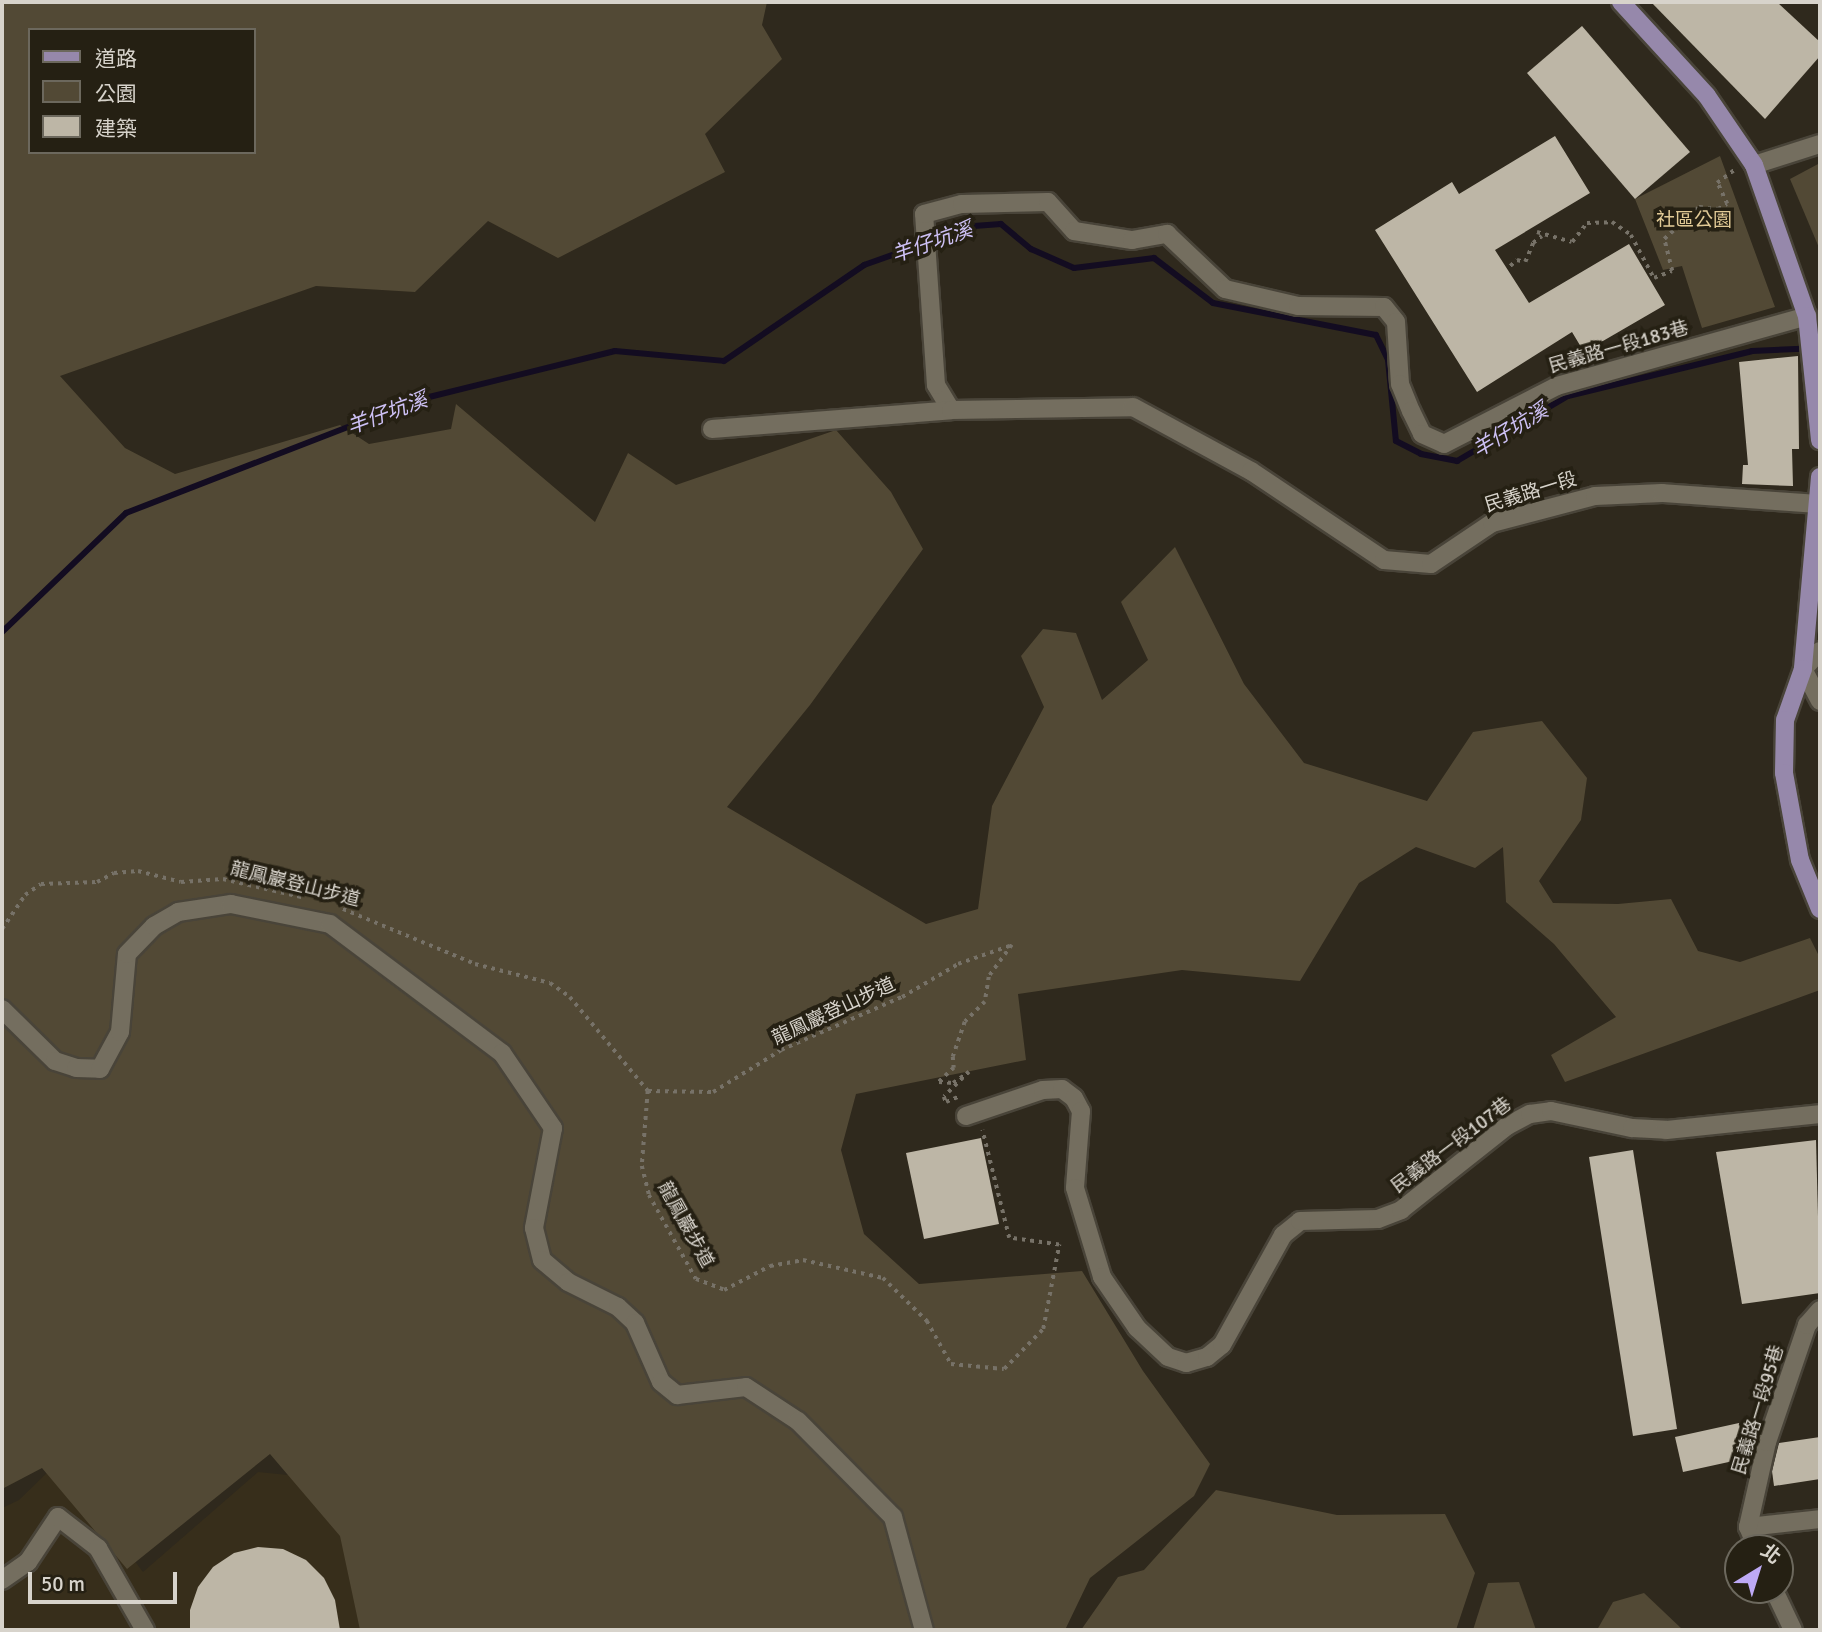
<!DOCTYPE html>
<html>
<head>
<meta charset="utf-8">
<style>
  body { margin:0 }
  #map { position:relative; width:1822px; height:1632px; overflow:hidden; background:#2f291d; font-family:Signika,"Noto Sans TC",sans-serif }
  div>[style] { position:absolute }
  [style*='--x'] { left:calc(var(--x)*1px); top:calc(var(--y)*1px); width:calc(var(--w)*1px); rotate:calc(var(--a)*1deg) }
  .built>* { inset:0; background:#372e1b }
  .green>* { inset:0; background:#524935 }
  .stream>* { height:6px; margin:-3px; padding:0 3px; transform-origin:3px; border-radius:3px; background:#130c21 }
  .building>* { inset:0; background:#bdb6a6 }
  .path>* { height:3.5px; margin-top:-1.75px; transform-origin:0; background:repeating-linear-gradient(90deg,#777268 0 3.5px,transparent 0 8.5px) }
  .roads { filter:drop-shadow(2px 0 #494439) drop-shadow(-2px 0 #494439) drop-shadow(0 2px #494439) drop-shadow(0 -2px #494439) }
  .minor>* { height:18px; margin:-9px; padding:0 9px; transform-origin:9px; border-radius:9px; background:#746e5f }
  .major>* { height:18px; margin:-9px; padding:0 9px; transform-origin:9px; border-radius:9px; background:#9688ab }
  span { translate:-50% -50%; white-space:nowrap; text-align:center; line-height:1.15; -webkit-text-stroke:7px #252013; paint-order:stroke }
  .park-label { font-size:19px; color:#e1ca96 }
  .street-label { font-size:19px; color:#d7d3cb }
  .water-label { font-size:21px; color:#cdc0f5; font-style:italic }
  .frame { position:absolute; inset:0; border:4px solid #d7d3cb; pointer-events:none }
  .legend { position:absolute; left:28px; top:28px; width:228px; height:126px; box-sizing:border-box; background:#252013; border:2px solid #6c685d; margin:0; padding:9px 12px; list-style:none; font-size:21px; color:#d7d3cb }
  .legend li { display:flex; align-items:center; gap:14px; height:35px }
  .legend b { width:35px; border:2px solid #6c685d }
  .north { position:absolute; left:1724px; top:1534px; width:70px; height:70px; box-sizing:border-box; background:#252013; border:2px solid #6c685d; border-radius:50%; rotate:38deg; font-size:19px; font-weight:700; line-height:28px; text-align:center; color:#d7d3cb }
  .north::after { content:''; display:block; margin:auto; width:24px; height:32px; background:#bda9f5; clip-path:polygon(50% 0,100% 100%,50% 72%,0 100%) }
  .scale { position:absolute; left:28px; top:1572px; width:149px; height:32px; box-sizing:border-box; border:4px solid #d7d3cb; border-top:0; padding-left:9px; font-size:21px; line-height:24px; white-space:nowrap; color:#d7d3cb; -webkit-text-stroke:5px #252013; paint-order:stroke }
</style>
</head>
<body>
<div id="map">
  <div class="built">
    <i style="clip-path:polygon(59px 1461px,143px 1572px,258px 1472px,298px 1476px,320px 1489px,395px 1630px,2px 1630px,2px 1508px,19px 1500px)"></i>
  </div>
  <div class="green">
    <i style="clip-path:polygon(evenodd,2px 2px,767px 2px,762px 25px,782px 59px,705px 134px,725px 172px,558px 258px,488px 221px,415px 292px,316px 286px,60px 376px,125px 448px,175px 474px,340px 425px,369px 444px,451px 429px,456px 404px,595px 522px,628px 453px,676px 485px,836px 430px,891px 492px,923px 549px,810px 705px,727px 807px,926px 924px,978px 909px,992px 806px,1044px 707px,1021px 656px,1043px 629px,1076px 633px,1102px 700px,1148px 660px,1121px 602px,1175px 547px,1244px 684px,1304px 763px,1427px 801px,1473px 732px,1542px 721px,1587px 778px,1581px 820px,1539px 881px,1553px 903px,1618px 904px,1671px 899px,1698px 951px,1740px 962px,1810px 938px,1820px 958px,1820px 990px,1565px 1082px,1551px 1055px,1616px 1017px,1554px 944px,1506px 902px,1503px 847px,1475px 868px,1416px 847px,1359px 883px,1300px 981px,1182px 970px,1018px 994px,1026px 1060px,856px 1094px,841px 1150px,864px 1234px,919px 1284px,1082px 1271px,1143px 1371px,1210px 1464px,1194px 1496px,1090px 1578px,1065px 1630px,360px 1630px,340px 1536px,270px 1454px,127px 1569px,42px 1468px,2px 1489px,2px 2px,30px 30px,254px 30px,254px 152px,30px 152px,30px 30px)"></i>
    <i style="clip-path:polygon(1720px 156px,1775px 307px,1702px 328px,1682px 266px,1663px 270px,1635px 199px)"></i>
    <i style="clip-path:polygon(1820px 163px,1820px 250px,1790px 179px)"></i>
    <i style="clip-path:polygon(1216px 1490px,1337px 1515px,1445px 1514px,1475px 1573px,1456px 1630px,1081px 1630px,1118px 1577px,1144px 1570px)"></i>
    <i style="clip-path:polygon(1519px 1582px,1536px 1630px,1473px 1630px,1488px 1583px)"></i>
    <i style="clip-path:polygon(1644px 1593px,1683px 1630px,1597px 1630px,1613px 1602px)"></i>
  </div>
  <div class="stream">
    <i style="--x:2;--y:632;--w:172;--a:-43.8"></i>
    <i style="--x:126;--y:513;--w:312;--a:-21.2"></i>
    <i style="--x:417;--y:400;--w:204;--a:-13.9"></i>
    <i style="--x:615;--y:351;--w:109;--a:5.2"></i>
    <i style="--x:724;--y:361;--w:170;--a:-34.4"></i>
    <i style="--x:864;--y:265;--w:117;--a:-19.5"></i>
    <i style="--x:974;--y:226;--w:27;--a:-4"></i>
    <i style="--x:1001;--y:224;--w:39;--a:40"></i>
    <i style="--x:1031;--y:249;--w:47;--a:23.8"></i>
    <i style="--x:1074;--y:268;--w:81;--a:-7.1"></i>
    <i style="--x:1154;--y:258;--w:74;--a:37.3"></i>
    <i style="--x:1213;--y:303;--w:166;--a:11.1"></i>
    <i style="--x:1376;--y:335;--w:28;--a:64"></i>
    <i style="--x:1388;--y:360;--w:81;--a:84.4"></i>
    <i style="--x:1396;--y:441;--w:28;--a:27"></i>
    <i style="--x:1421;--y:454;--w:37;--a:11"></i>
    <i style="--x:1457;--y:461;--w:129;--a:-30.4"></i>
    <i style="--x:1568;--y:396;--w:189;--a:-13.7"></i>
    <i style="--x:1752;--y:351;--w:68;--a:-2.5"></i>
  </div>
  <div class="building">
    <i style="clip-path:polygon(1651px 2px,1777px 2px,1820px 42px,1820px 56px,1765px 119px)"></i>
    <i style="clip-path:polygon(1582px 26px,1690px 152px,1635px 199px,1527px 73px)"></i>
    <i style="clip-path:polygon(1555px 136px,1590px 193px,1495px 250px,1529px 303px,1629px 244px,1665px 305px,1584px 352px,1572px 332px,1477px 392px,1375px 230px,1452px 182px,1459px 194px)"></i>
    <i style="clip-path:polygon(1798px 356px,1799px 449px,1792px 449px,1793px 486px,1742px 484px,1743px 465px,1748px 465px,1739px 362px)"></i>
    <i style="clip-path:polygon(981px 1138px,999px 1224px,924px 1239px,906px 1153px)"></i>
    <i style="clip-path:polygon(1816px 1140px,1820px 1293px,1742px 1304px,1716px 1152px)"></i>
    <i style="clip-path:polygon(1633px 1150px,1677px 1429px,1633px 1436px,1589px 1157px)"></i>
    <i style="clip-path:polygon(1739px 1423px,1747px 1458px,1683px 1472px,1675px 1437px)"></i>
    <i style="clip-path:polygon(1820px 1437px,1820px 1479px,1774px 1486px,1772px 1471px,1779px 1443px)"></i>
    <i style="clip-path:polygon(258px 1547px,283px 1549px,306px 1560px,324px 1578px,335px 1600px,340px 1630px,190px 1630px,190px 1610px,198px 1587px,213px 1567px,234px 1553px)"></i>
  </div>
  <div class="path">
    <i style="--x:1537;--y:232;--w:36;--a:16"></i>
    <i style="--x:1572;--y:242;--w:24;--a:-52"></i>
    <i style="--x:1587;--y:223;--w:25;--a:-2"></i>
    <i style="--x:1612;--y:222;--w:23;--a:34"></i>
    <i style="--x:1631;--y:235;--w:49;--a:61.9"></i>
    <i style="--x:1654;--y:278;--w:19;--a:-21"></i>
    <i style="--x:1672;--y:271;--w:33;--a:-104"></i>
    <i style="--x:1664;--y:239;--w:47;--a:-42.4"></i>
    <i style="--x:1699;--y:207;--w:19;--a:6"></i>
    <i style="--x:1718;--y:209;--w:10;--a:-29"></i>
    <i style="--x:1727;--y:204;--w:23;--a:-115"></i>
    <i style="--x:1717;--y:183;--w:25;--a:-37"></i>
    <i style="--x:1510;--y:266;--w:9;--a:-41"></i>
    <i style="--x:1517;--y:260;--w:8;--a:14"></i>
    <i style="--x:1525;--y:262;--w:21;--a:-67"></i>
    <i style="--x:1533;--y:243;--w:11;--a:-38"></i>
    <i style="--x:343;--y:909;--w:143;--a:22.6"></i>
    <i style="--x:475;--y:964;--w:77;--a:14.2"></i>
    <i style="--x:550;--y:983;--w:24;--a:35"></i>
    <i style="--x:570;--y:997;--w:122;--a:50.3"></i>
    <i style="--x:648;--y:1091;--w:65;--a:0.9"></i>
    <i style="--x:713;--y:1092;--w:80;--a:-31.7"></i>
    <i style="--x:781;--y:1050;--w:132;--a:-23.7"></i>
    <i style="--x:902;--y:997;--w:65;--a:-30.5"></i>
    <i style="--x:958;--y:964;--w:57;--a:-19.4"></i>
    <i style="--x:1012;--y:945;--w:39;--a:126"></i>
    <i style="--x:989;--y:977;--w:25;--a:99"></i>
    <i style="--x:985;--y:1002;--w:28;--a:135"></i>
    <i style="--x:965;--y:1022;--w:37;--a:109"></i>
    <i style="--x:953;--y:1057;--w:11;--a:85"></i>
    <i style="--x:954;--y:1068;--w:21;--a:137"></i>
    <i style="--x:939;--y:1082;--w:14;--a:4"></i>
    <i style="--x:953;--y:1083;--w:19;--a:-35"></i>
    <i style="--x:969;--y:1072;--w:35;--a:135"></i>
    <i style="--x:944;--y:1097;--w:5;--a:68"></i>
    <i style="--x:946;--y:1102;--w:13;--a:-23"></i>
    <i style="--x:2;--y:929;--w:41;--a:-55.9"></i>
    <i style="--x:25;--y:895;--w:19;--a:-35"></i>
    <i style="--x:41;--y:884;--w:56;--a:-2"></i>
    <i style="--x:97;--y:882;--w:19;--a:-28"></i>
    <i style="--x:114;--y:873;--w:24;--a:-5"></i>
    <i style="--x:138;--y:871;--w:44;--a:14.3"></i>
    <i style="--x:181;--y:882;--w:42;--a:-4.1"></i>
    <i style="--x:223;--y:879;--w:84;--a:13"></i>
    <i style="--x:648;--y:1091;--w:75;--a:94.6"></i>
    <i style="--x:642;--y:1166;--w:30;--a:76"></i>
    <i style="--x:649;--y:1195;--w:96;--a:60.8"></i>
    <i style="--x:696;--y:1279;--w:30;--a:21"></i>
    <i style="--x:724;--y:1290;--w:52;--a:-27.6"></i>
    <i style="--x:770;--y:1266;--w:34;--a:-10"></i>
    <i style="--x:803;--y:1260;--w:82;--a:12.7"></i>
    <i style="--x:883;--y:1278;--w:62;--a:44.3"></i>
    <i style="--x:927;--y:1321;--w:49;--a:60.8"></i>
    <i style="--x:951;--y:1364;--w:53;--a:5.4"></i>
    <i style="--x:1004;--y:1369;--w:56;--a:-45.7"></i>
    <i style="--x:1043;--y:1329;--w:86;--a:-79.2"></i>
    <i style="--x:1059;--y:1245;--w:50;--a:-172"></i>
    <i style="--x:1009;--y:1238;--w:111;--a:-104"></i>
  </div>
  <div class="roads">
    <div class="minor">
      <i style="--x:1754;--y:165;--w:69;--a:-17.7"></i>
      <i style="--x:951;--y:410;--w:29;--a:-121"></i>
      <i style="--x:936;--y:385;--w:171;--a:-94"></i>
      <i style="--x:924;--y:214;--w:39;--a:-15"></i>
      <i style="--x:962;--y:204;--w:86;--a:-1.3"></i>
      <i style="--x:1048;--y:202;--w:39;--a:48"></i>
      <i style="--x:1074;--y:231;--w:59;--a:8.8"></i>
      <i style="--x:1132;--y:240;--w:36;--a:-10"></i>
      <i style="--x:1167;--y:234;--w:80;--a:43.5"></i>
      <i style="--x:1225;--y:289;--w:75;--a:13.1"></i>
      <i style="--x:1298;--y:306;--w:86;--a:0.7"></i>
      <i style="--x:1384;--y:307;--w:19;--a:51"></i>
      <i style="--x:1396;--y:322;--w:62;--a:86.3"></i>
      <i style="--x:1400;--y:384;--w:29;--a:68"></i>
      <i style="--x:1411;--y:411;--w:25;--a:64"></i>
      <i style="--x:1422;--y:434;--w:24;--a:24"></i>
      <i style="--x:1444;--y:444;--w:127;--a:-27.2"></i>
      <i style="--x:1557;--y:386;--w:260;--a:-15.6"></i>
      <i style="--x:712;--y:429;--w:240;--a:-4.5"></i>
      <i style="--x:951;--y:410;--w:182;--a:-0.9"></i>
      <i style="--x:1133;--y:407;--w:134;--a:28.5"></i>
      <i style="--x:1251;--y:471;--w:160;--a:33.8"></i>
      <i style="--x:1384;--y:560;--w:47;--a:4.9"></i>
      <i style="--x:1431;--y:564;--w:73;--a:-33.9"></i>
      <i style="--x:1492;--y:523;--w:106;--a:-14.7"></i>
      <i style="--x:1595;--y:496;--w:67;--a:-2.6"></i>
      <i style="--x:1662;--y:493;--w:158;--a:4"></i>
      <i style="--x:1820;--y:651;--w:25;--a:133"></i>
      <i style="--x:1803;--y:669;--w:36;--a:62"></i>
      <i style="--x:2;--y:1009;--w:74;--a:44.5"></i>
      <i style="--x:55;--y:1061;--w:22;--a:18"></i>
      <i style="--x:76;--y:1068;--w:24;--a:2"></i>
      <i style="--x:100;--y:1069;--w:42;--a:-61.6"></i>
      <i style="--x:120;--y:1032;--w:78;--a:-84.9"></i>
      <i style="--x:127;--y:954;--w:39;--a:-46"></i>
      <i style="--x:154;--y:926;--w:28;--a:-30"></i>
      <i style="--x:178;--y:912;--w:54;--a:-8.6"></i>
      <i style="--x:231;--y:904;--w:101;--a:11.4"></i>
      <i style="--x:330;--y:924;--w:215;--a:36.9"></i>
      <i style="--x:502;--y:1053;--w:91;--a:55.8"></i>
      <i style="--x:553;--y:1128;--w:102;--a:100.8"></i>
      <i style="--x:534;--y:1228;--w:33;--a:76"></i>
      <i style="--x:542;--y:1260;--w:34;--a:40"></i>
      <i style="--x:568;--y:1282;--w:56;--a:26.6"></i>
      <i style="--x:618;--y:1307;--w:23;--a:43"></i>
      <i style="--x:635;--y:1323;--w:64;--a:66.2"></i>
      <i style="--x:661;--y:1382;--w:21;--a:39"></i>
      <i style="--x:677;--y:1395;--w:69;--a:-6.6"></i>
      <i style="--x:746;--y:1387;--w:62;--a:33.2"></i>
      <i style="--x:798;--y:1421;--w:135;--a:45.3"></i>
      <i style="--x:893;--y:1517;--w:117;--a:74.7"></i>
      <i style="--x:966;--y:1116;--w:81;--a:-18.7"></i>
      <i style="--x:1043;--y:1090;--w:19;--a:-3"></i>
      <i style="--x:1062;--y:1089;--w:15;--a:37"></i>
      <i style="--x:1074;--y:1098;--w:15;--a:62"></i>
      <i style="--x:1081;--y:1111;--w:77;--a:94.5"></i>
      <i style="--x:1075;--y:1188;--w:93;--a:73.1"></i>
      <i style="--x:1102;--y:1277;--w:62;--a:55.5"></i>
      <i style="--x:1137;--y:1328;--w:42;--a:43.1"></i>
      <i style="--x:1168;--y:1357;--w:19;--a:18"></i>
      <i style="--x:1186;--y:1363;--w:22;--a:-16"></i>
      <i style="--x:1207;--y:1357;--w:19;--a:-39"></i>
      <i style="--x:1222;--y:1345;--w:126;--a:-61"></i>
      <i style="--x:1283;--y:1235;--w:22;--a:-39"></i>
      <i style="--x:1300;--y:1221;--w:78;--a:-1.5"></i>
      <i style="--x:1378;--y:1219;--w:25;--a:-21"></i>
      <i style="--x:1401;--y:1210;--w:135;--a:-38.4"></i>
      <i style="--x:1507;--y:1126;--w:26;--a:-28"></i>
      <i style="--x:1530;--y:1114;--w:21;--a:-8"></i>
      <i style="--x:1551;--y:1111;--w:83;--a:11.9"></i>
      <i style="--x:1632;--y:1128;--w:34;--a:3"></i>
      <i style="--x:1666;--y:1130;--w:155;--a:-5.9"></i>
      <i style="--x:1748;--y:1527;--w:72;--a:-6.3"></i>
      <i style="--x:1757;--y:1548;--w:23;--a:-113"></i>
      <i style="--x:1748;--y:1527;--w:87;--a:-77.4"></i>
      <i style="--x:1767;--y:1442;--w:124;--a:-71.1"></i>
      <i style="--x:1807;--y:1325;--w:20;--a:-49"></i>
      <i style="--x:2;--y:1580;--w:32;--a:-35"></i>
      <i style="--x:28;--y:1562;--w:54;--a:-56.3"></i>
      <i style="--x:58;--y:1517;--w:51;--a:37.8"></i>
      <i style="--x:98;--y:1548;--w:95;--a:60.2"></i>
      <i style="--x:1774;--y:1590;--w:44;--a:64.6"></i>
    </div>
    <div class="major">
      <i style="--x:1621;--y:2;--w:127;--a:47.5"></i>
      <i style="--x:1707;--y:96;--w:83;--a:55.7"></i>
      <i style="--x:1754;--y:165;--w:160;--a:70.7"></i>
      <i style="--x:1807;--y:316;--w:125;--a:84"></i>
      <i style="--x:1820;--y:477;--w:193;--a:95.1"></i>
      <i style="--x:1803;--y:669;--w:54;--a:109.4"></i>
      <i style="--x:1785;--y:720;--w:53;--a:91.1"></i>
      <i style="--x:1784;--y:773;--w:88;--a:79.6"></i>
      <i style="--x:1800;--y:860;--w:53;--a:67.8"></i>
    </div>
  </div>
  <div class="park-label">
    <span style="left:1694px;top:221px">社區公園</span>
  </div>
  <div class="street-label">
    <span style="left:1619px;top:348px;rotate:-16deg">民義路一段183巷</span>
    <span style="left:1531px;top:493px;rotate:-17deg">民義路一段</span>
    <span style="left:295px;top:885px;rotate:14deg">龍鳳巖登山步道</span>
    <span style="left:834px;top:1012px;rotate:-25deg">龍鳳巖登山步道</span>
    <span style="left:1452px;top:1146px;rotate:-37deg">民義路一段107巷</span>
    <span style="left:685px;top:1225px;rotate:61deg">龍鳳巖步道</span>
    <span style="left:1759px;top:1410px;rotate:-73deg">民義路一段95巷</span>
  </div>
  <div class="water-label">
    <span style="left:932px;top:242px;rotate:-19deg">羊仔坑溪</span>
    <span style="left:387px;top:413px;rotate:-20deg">羊仔坑溪</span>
    <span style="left:1510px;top:430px;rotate:-31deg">羊仔坑溪</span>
  </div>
  <div class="frame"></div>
  <ul class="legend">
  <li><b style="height:9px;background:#9688ab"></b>道路</li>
  <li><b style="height:19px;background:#524935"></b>公園</li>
  <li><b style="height:19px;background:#bdb6a6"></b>建築</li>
  </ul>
  <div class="north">北</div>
  <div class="scale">50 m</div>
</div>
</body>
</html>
